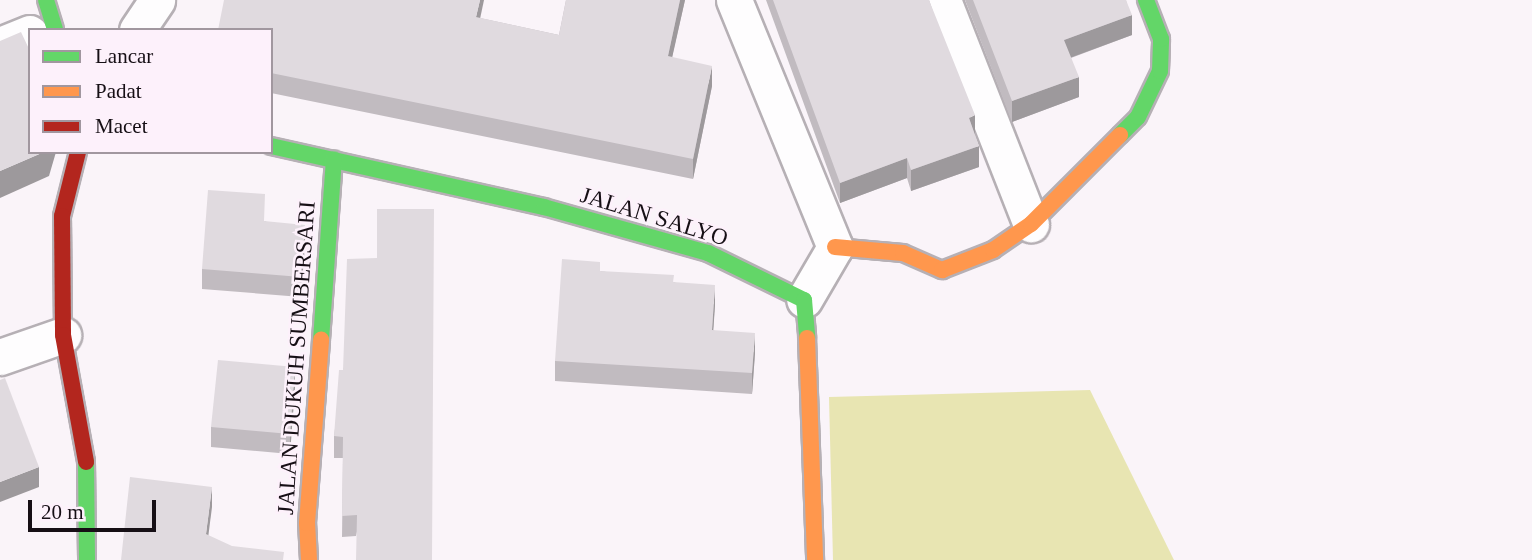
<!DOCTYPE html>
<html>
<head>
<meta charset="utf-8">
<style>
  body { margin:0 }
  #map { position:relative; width:1532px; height:560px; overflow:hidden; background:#faf4f9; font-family:"Times New Roman",serif }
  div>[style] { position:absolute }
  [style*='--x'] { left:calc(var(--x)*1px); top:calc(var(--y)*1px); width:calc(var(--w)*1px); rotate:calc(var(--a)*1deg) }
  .green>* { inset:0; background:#e8e5b2 }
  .roads { filter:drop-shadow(2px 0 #b6b0b5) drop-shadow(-2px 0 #b6b0b5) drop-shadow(0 2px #b6b0b5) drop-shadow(0 -2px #b6b0b5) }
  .street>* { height:35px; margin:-17.5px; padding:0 17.5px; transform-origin:17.5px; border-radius:17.5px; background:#fefdfe }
  .fast>* { height:16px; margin:-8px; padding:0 8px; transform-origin:8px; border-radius:8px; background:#63d668 }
  .slow>* { height:16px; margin:-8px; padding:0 8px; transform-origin:8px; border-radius:8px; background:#ff974d }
  .jam>* { height:16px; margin:-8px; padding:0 8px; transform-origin:8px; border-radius:8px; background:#b3261e }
  .wall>* { inset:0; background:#c1bbc0 }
  .shaded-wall>* { inset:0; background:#9d999c }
  .building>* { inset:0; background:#e0dadf }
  span { translate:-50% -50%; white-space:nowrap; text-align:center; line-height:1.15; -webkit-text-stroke:5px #fdf1fb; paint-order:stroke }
  .street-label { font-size:23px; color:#160f15 }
  .legend { position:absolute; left:28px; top:28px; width:245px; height:126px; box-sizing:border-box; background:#fdf1fb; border:2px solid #a1979f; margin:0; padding:9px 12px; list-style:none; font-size:21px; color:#160f15 }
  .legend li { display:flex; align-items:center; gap:14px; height:35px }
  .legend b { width:35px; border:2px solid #a1979f }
  .scale { position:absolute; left:28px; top:500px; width:128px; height:32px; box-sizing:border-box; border:4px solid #160f15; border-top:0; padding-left:9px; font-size:21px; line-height:24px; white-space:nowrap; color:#160f15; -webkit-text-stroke:5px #fdf1fb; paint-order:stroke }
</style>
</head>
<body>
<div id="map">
  <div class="green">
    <i style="clip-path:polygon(1090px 390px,1174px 560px,833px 560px,829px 397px)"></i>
  </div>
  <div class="roads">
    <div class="street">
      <i style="--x:734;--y:0;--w:267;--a:67.8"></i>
      <i style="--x:835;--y:247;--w:61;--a:120.3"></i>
      <i style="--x:943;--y:0;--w:241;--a:68.6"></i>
      <i style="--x:137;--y:30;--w:36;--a:-56"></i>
      <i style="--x:0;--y:45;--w:32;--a:-22"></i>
      <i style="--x:0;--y:357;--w:67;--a:-19.2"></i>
    </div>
    <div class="fast">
      <i style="--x:46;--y:0;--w:31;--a:73"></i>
      <i style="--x:1120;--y:135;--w:25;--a:-45"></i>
      <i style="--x:1138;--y:117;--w:51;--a:-64.4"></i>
      <i style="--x:1160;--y:71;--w:32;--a:-88"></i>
      <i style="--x:1161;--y:39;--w:42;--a:-111"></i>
      <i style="--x:271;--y:146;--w:280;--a:12.6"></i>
      <i style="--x:544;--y:207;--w:170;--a:15.7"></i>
      <i style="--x:708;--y:253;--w:107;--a:26.1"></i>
      <i style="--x:804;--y:300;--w:38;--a:85"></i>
      <i style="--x:321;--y:340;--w:181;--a:-85.9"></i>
      <i style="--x:86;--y:462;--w:98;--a:89.4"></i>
    </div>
    <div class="slow">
      <i style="--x:835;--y:247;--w:68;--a:5"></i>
      <i style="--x:903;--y:253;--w:43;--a:23.6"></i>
      <i style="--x:942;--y:270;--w:55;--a:-21.4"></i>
      <i style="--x:993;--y:250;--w:46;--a:-34.4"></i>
      <i style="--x:1031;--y:224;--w:126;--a:-45"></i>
      <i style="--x:807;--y:338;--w:222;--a:87.9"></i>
      <i style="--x:309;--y:560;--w:37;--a:-93"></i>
      <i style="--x:307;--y:523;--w:184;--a:-85.6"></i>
    </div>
    <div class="jam">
      <i style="--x:78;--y:152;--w:66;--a:104"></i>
      <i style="--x:62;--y:216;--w:119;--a:89.5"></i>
      <i style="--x:63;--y:335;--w:129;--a:79.7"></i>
    </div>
  </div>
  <div class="wall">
    <i style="clip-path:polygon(566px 0,685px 0,672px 57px,712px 86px,693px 179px,271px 93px,271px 30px,480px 18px,559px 35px)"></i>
    <i style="clip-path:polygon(766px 0,929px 0,975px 135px,979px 167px,911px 191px,907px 178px,840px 203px)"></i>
    <i style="clip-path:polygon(965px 0,1126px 0,1132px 35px,1071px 58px,1079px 97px,1012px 122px)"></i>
    <i style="clip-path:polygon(434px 209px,356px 536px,342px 537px,343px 458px,334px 458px,334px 436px,343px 370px,377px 258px)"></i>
    <i style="clip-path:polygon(265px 221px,305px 245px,301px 297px,202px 289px,202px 269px)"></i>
    <i style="clip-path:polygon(600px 271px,674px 282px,715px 305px,713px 330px,755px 353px,752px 394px,555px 381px,555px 361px)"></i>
    <i style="clip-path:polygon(295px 387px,290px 454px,211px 447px,211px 427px)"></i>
  </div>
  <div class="shaded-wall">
    <i style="clip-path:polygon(480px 0,484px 0,476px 38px,476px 17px)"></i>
    <i style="clip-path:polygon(680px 0,685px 0,668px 76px,668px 56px)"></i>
    <i style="clip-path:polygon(1132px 15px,1132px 35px,1064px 60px,1064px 40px)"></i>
    <i style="clip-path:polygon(712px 66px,712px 86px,693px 179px,693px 159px)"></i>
    <i style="clip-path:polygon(1079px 77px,1079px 97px,1012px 122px,1012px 101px)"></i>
    <i style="clip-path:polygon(975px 115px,975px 136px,969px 118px)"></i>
    <i style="clip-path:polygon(979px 146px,979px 167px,911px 191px,911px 170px)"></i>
    <i style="clip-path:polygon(44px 152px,56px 152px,49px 176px,0 198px,0 171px)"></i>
    <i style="clip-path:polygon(907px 158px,907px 178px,840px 203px,840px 183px)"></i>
    <i style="clip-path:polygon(305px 225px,305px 245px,301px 297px,301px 277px)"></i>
    <i style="clip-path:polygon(715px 285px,715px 305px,712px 350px,712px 330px)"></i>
    <i style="clip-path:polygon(755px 333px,755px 353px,752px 394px,752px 373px)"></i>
    <i style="clip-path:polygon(295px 367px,295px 387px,290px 454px,290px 434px)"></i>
    <i style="clip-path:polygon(39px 467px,39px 487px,0 502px,0 482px)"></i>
    <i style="clip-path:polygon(212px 487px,212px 507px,206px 554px,206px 534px)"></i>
  </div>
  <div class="building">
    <i style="clip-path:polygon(224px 0,480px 0,476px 17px,559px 35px,566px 0,680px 0,668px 56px,712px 66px,693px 159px,271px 73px,271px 30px,218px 30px)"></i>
    <i style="clip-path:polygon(773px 0,929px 0,975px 115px,969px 118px,979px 146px,911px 170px,907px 158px,840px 183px)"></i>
    <i style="clip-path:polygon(973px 0,1126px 0,1132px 15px,1064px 40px,1079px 77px,1012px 101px)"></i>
    <i style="clip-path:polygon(21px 32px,30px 51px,30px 152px,44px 152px,0 171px,0 41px)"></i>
    <i style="clip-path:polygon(208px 190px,265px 194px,264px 221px,305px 225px,301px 277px,202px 269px)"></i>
    <i style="clip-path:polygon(377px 209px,434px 209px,432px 560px,356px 560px,357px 515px,342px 516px,343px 437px,334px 436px,339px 370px,343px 370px,347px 259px,377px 258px)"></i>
    <i style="clip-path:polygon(562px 259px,600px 262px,600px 271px,674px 275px,673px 282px,715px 285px,712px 330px,755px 333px,752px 373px,555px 361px)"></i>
    <i style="clip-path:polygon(218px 360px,295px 367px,290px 434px,211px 427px)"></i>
    <i style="clip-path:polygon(5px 378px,39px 467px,0 482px,0 380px)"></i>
    <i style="clip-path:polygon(130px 477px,212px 487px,206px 534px,232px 546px,284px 552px,283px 560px,121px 560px)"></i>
  </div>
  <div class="street-label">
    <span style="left:654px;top:217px;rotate:17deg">JALAN SALYO</span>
    <span style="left:297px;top:358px;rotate:-86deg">JALAN DUKUH SUMBERSARI</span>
  </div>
  <ul class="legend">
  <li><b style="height:9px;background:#63d668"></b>Lancar</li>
  <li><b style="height:9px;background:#ff974d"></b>Padat</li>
  <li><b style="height:9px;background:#b3261e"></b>Macet</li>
  </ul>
  <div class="scale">20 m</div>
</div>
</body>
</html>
